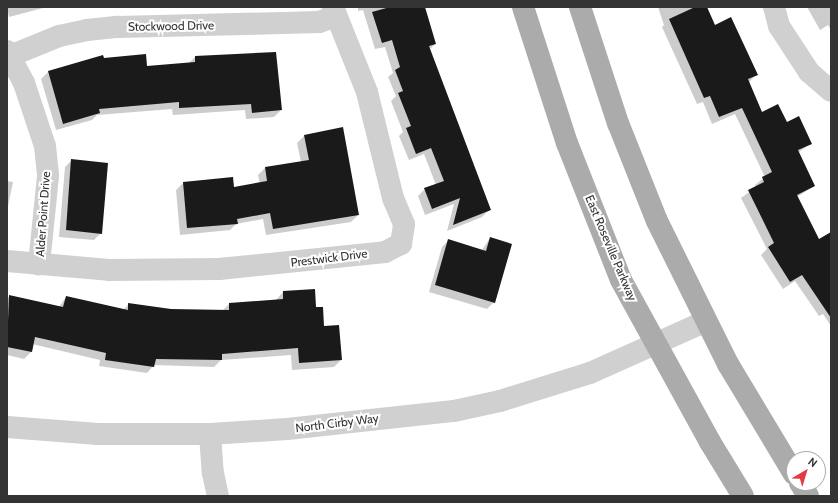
<!DOCTYPE html>
<html>
<head>
<meta charset="utf-8">
<style>
  body { margin:0 }
  #map { position:relative; width:838px; height:503px; overflow:hidden; background:#fff; font-family:Cabin,sans-serif }
  div>[style] { position:absolute }
  [style*='--x'] { left:calc(var(--x)*1px); top:calc(var(--y)*1px); width:calc(var(--w)*1px); rotate:calc(var(--a)*1deg) }
  .shadow>* { inset:0; background:#0003 }
  .building>* { inset:0; background:#1a1a1a }
  .minor>* { height:22px; margin:-11px; padding:0 11px; transform-origin:11px; border-radius:11px; background:#d0d0d0 }
  .major>* { height:22px; margin:-11px; padding:0 11px; transform-origin:11px; border-radius:11px; background:#ababab }
  span { translate:-50% -50%; white-space:nowrap; text-align:center; line-height:1.15; -webkit-text-stroke:4px #fff; paint-order:stroke }
  .street-label { font-size:12px; color:#333 }
  .frame { position:absolute; inset:0; border:8px solid #333; pointer-events:none }
  .north { position:absolute; left:786px; top:451px; width:40px; height:40px; box-sizing:border-box; background:#fff; border:1px solid #adadad; border-radius:50%; rotate:38deg; font-size:11px; font-weight:700; line-height:16px; text-align:center; color:#333 }
  .north::after { content:''; display:block; margin:auto; width:14px; height:18px; background:#e63946; clip-path:polygon(50% 0,100% 100%,50% 72%,0 100%) }
</style>
</head>
<body>
<div id="map">
  <div class="shadow">
    <i style="clip-path:polygon(7px 7px,47px 7px,9px 17px)"></i>
    <i style="clip-path:polygon(358px 7px,424px 7px,435px 44px,429px 50px,489px 210px,482px 217px,447px 231px,454px 204px,425px 215px,418px 196px,425px 189px,436px 185px,424px 154px,409px 160px,399px 136px,403px 132px,391px 101px,396px 96px,388px 77px,393px 73px,385px 47px,375px 49px,363px 10px,358px 11px)"></i>
    <i style="clip-path:polygon(658px 7px,706px 7px,715px 26px,756px 75px,748px 83px,761px 113px,786px 123px,811px 143px,798px 153px,814px 186px,797px 197px,818px 241px,831px 236px,831px 326px,823px 314px,819px 316px,795px 281px,783px 289px,761px 255px,767px 249px,741px 198px,756px 187px,755px 185px,765px 177px,735px 114px,712px 124px,703px 102px,697px 104px,662px 27px,664px 25px)"></i>
    <i style="clip-path:polygon(807px 7px,831px 7px,831px 30px,828px 25px,820px 30px)"></i>
    <i style="clip-path:polygon(103px 56px,103px 59px,146px 67px,189px 63px,195px 57px,281px 110px,274px 117px,246px 119px,245px 110px,173px 115px,172px 109px,97px 115px,92px 120px,56px 130px,41px 79px,48px 72px)"></i>
    <i style="clip-path:polygon(342px 129px,358px 215px,351px 222px,266px 235px,263px 219px,236px 224px,230px 230px,180px 235px,176px 190px,183px 183px,233px 188px,260px 184px,258px 175px,265px 168px,301px 162px,297px 143px,304px 136px)"></i>
    <i style="clip-path:polygon(72px 160px,101px 233px,94px 240px,59px 237px,65px 167px)"></i>
    <i style="clip-path:polygon(7px 181px,13px 182px,7px 211px)"></i>
    <i style="clip-path:polygon(490px 238px,494px 302px,487px 309px,429px 292px,442px 247px,449px 240px,482px 250px)"></i>
    <i style="clip-path:polygon(283px 292px,315px 308px,341px 360px,334px 367px,292px 370px,291px 355px,221px 360px,214px 367px,154px 365px,147px 373px,99px 366px,100px 360px,32px 344px,31px 352px,24px 359px,7px 355px,7px 299px,10px 296px,59px 307px,66px 297px,123px 310px,129px 304px,171px 310px,222px 311px,229px 304px,276px 300px)"></i>
  </div>
  <div class="building">
    <i style="clip-path:polygon(390px 7px,425px 7px,436px 44px,429px 46px,491px 210px,453px 225px,460px 198px,432px 209px,424px 188px,444px 181px,431px 148px,416px 154px,406px 128px,411px 126px,398px 93px,403px 91px,395px 70px,400px 67px,392px 40px,382px 43px,372px 12px)"></i>
    <i style="clip-path:polygon(695px 7px,707px 7px,715px 25px,731px 17px,758px 75px,748px 79px,762px 112px,778px 104px,787px 122px,799px 116px,812px 144px,798px 150px,815px 186px,797px 195px,819px 239px,831px 232px,831px 318px,802px 275px,790px 282px,768px 247px,774px 243px,748px 190px,764px 182px,762px 177px,772px 172px,742px 108px,719px 117px,710px 96px,704px 98px,669px 19px)"></i>
    <i style="clip-path:polygon(276px 52px,282px 110px,252px 113px,251px 104px,179px 108px,179px 102px,99px 109px,100px 113px,63px 124px,48px 71px,103px 55px,104px 58px,146px 54px,147px 66px,195px 62px,195px 56px)"></i>
    <i style="clip-path:polygon(343px 127px,359px 215px,273px 229px,270px 213px,237px 219px,238px 224px,187px 228px,183px 182px,233px 177px,234px 187px,267px 181px,265px 167px,309px 160px,304px 135px)"></i>
    <i style="clip-path:polygon(71px 159px,108px 163px,102px 234px,66px 230px)"></i>
    <i style="clip-path:polygon(490px 237px,512px 244px,495px 303px,435px 285px,448px 239px,486px 251px)"></i>
    <i style="clip-path:polygon(315px 289px,316px 307px,323px 307px,324px 326px,339px 325px,342px 360px,299px 363px,298px 348px,222px 354px,222px 360px,156px 359px,154px 367px,105px 360px,106px 353px,35px 337px,32px 352px,7px 347px,9px 295px,63px 307px,66px 296px,128px 310px,128px 303px,171px 309px,229px 310px,229px 303px,283px 299px,283px 291px)"></i>
  </div>
  <div class="minor">
    <i style="--x:774;--y:7;--w:20;--a:75"></i>
    <i style="--x:779;--y:26;--w:55;--a:56.9"></i>
    <i style="--x:809;--y:72;--w:29;--a:41"></i>
    <i style="--x:7;--y:51;--w:36;--a:62"></i>
    <i style="--x:24;--y:83;--w:66;--a:71.6"></i>
    <i style="--x:45;--y:146;--w:30;--a:84"></i>
    <i style="--x:48;--y:176;--w:89;--a:95.8"></i>
    <i style="--x:10;--y:56;--w:53;--a:-22.2"></i>
    <i style="--x:59;--y:36;--w:29;--a:-12"></i>
    <i style="--x:87;--y:30;--w:31;--a:-6"></i>
    <i style="--x:118;--y:27;--w:201;--a:-1.4"></i>
    <i style="--x:319;--y:22;--w:18;--a:-19"></i>
    <i style="--x:7;--y:261;--w:102;--a:5"></i>
    <i style="--x:109;--y:270;--w:110;--a:-0.5"></i>
    <i style="--x:219;--y:269;--w:167;--a:-5.8"></i>
    <i style="--x:385;--y:252;--w:18;--a:-27"></i>
    <i style="--x:401;--y:244;--w:20;--a:-81"></i>
    <i style="--x:404;--y:224;--w:28;--a:-113"></i>
    <i style="--x:393;--y:198;--w:109;--a:-103.8"></i>
    <i style="--x:367;--y:92;--w:92;--a:-111.8"></i>
    <i style="--x:7;--y:427;--w:91;--a:4.4"></i>
    <i style="--x:98;--y:434;--w:112;--a:0"></i>
    <i style="--x:210;--y:434;--w:77;--a:-3.7"></i>
    <i style="--x:287;--y:429;--w:168;--a:-6.2"></i>
    <i style="--x:454;--y:411;--w:47;--a:-12.3"></i>
    <i style="--x:500;--y:401;--w:94;--a:-17.3"></i>
    <i style="--x:590;--y:373;--w:127;--a:-24.1"></i>
    <i style="--x:210;--y:434;--w:39;--a:86"></i>
    <i style="--x:213;--y:473;--w:24;--a:78"></i>
  </div>
  <div class="major">
    <i style="--x:523;--y:7;--w:143;--a:72.1"></i>
    <i style="--x:567;--y:143;--w:147;--a:68.5"></i>
    <i style="--x:621;--y:280;--w:185;--a:61.2"></i>
    <i style="--x:710;--y:442;--w:63;--a:58.6"></i>
    <i style="--x:580;--y:7;--w:122;--a:71.9"></i>
    <i style="--x:618;--y:123;--w:105;--a:68.3"></i>
    <i style="--x:657;--y:221;--w:160;--a:63.6"></i>
    <i style="--x:728;--y:364;--w:128;--a:59"></i>
    <i style="--x:800;--y:483;--w:15;--a:58"></i>
  </div>
  <div class="street-label">
    <span style="left:171px;top:26px;rotate:-1deg">Stockwood Drive</span>
    <span style="left:43px;top:214px;rotate:-86deg">Alder Point Drive</span>
    <span style="left:611px;top:248px;rotate:67deg">East Roseville Parkway</span>
    <span style="left:329px;top:258px;rotate:-7deg">Prestwick Drive</span>
    <span style="left:337px;top:423px;rotate:-7deg">North Cirby Way</span>
  </div>
  <div class="frame"></div>
  <div class="north">N</div>
</div>
</body>
</html>
